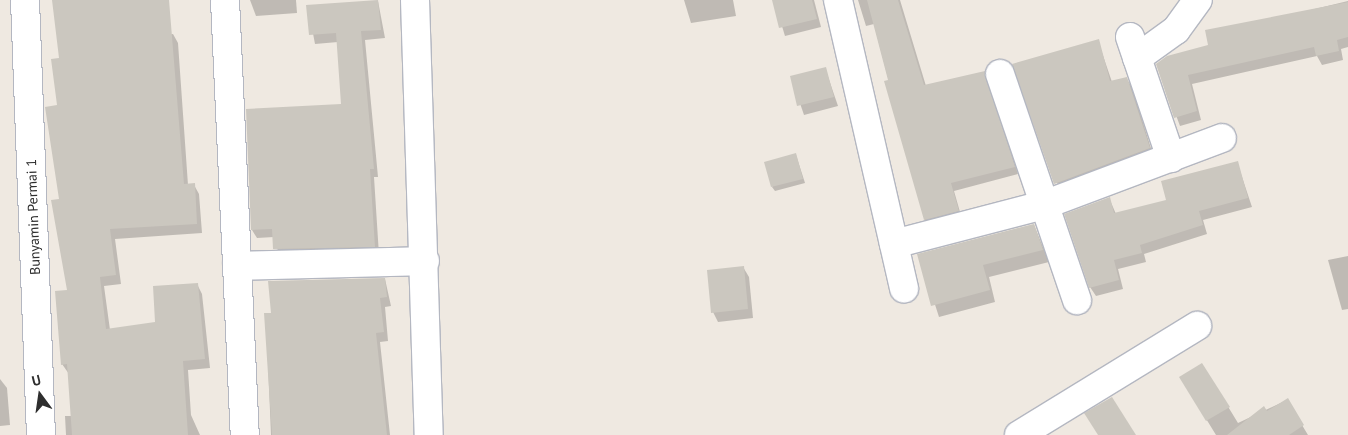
<!DOCTYPE html>
<html>
<head>
<meta charset="utf-8">
<style>
  body { margin:0 }
  #map { position:relative; width:1348px; height:435px; overflow:hidden; background:#efe9e1; font-family:"PT Sans",sans-serif }
  div>[style] { position:absolute }
  [style*='--x'] { left:calc(var(--x)*1px); top:calc(var(--y)*1px); width:calc(var(--w)*1px); rotate:calc(var(--a)*1deg) }
  .shadow>* { inset:0; background:#0003 }
  .building>* { inset:0; background:#cbc7bf }
  .roads { filter:drop-shadow(1px 0 #b4b7c1) drop-shadow(-1px 0 #b4b7c1) drop-shadow(0 1px #b4b7c1) drop-shadow(0 -1px #b4b7c1) }
  .minor>* { height:28px; margin:-14px; padding:0 14px; transform-origin:14px; border-radius:14px; background:#fff }
  span { translate:-50% -50%; white-space:nowrap; text-align:center; line-height:1.15; -webkit-text-stroke:4px #fff; paint-order:stroke }
  .street-label { font-size:14px; color:#2e2e2e }
  .north { position:absolute; left:15px; top:370px; width:50px; height:50px; -webkit-text-stroke:4px #fff; paint-order:stroke; rotate:346deg; font-size:14px; font-weight:700; line-height:20px; text-align:center; color:#2e2e2e }
  .north::after { content:''; display:block; margin:auto; width:18px; height:22px; background:#2e2e2e; clip-path:polygon(50% 0,100% 100%,50% 72%,0 100%) }
</style>
</head>
<body>
<div id="map">
  <div class="shadow">
    <i style="clip-path:polygon(53px 0,150px 0,111px 42px,173px 34px,178px 43px,188px 185px,194px 185px,199px 194px,202px 233px,115px 239px,121px 284px,104px 286px,110px 330px,157px 323px,197px 284px,202px 294px,210px 368px,188px 370px,191px 415px,200px 435px,66px 435px,65px 416px,72px 416px,69px 374px,62px 364px,68px 291px,60px 200px,60px 59px)"></i>
    <i style="clip-path:polygon(250px 0,296px 0,297px 13px,256px 16px)"></i>
    <i style="clip-path:polygon(684px 0,733px 0,736px 16px,691px 23px)"></i>
    <i style="clip-path:polygon(774px 0,814px 0,821px 27px,785px 36px)"></i>
    <i style="clip-path:polygon(858px 0,900px 0,926px 86px,988px 80px,1018px 174px,954px 191px,962px 219px,930px 227px,925px 220px,874px 24px,866px 26px)"></i>
    <i style="clip-path:polygon(378px 1px,385px 38px,365px 40px,378px 177px,374px 177px,379px 255px,280px 258px,274px 237px,257px 238px,252px 230px,342px 105px,338px 42px,315px 44px,308px 7px)"></i>
    <i style="clip-path:polygon(1348px 1px,1348px 47px,1341px 49px,1343px 60px,1322px 65px,1317px 56px,1192px 84px,1201px 120px,1180px 126px,1157px 64px,1210px 46px,1232px 29px)"></i>
    <i style="clip-path:polygon(1098px 41px,1112px 82px,1126px 78px,1132px 87px,1154px 158px,1061px 193px,1013px 65px)"></i>
    <i style="clip-path:polygon(825px 68px,838px 106px,804px 115px,791px 77px)"></i>
    <i style="clip-path:polygon(796px 155px,805px 183px,775px 191px,772px 187px)"></i>
    <i style="clip-path:polygon(1237px 162px,1252px 207px,1203px 220px,1207px 234px,1144px 254px,1146px 262px,1118px 269px,1123px 289px,1096px 296px,1090px 287px,1109px 198px,1116px 214px,1167px 201px)"></i>
    <i style="clip-path:polygon(1034px 225px,1049px 262px,989px 277px,995px 302px,939px 317px,919px 255px)"></i>
    <i style="clip-path:polygon(1348px 256px,1348px 309px,1342px 310px,1328px 260px)"></i>
    <i style="clip-path:polygon(743px 267px,749px 277px,753px 318px,718px 322px,713px 312px)"></i>
    <i style="clip-path:polygon(385px 279px,391px 306px,385px 307px,388px 341px,380px 342px,390px 435px,271px 435px,266px 315px)"></i>
    <i style="clip-path:polygon(1202px 364px,1238px 423px,1287px 400px,1308px 435px,1216px 435px,1181px 378px)"></i>
    <i style="clip-path:polygon(0 379px,7px 388px,10px 425px,0 426px)"></i>
  </div>
  <div class="building">
    <i style="clip-path:polygon(52px 0,169px 0,184px 184px,195px 183px,197px 224px,110px 229px,116px 275px,100px 277px,106px 329px,155px 322px,153px 286px,198px 283px,205px 359px,183px 361px,188px 435px,72px 435px,67px 364px,61px 365px,55px 291px,67px 290px,51px 200px,59px 199px,45px 107px,57px 105px,51px 59px,59px 58px)"></i>
    <i style="clip-path:polygon(378px 0,381px 30px,361px 31px,374px 169px,370px 169px,375px 247px,273px 249px,272px 229px,251px 230px,246px 109px,341px 104px,336px 33px,309px 35px,306px 5px)"></i>
    <i style="clip-path:polygon(772px 0,812px 0,817px 19px,779px 28px)"></i>
    <i style="clip-path:polygon(867px 0,898px 0,924px 85px,985px 71px,1015px 167px,951px 183px,959px 211px,924px 220px,884px 81px,888px 80px)"></i>
    <i style="clip-path:polygon(1348px 2px,1348px 37px,1337px 40px,1339px 51px,1316px 56px,1314px 47px,1188px 75px,1197px 111px,1174px 118px,1156px 64px,1167px 56px,1208px 45px,1205px 30px)"></i>
    <i style="clip-path:polygon(1099px 39px,1110px 81px,1127px 77px,1150px 148px,1054px 184px,1012px 64px)"></i>
    <i style="clip-path:polygon(826px 67px,834px 97px,797px 106px,790px 76px)"></i>
    <i style="clip-path:polygon(796px 153px,803px 179px,771px 187px,764px 162px)"></i>
    <i style="clip-path:polygon(1238px 161px,1248px 198px,1199px 211px,1203px 225px,1140px 245px,1142px 253px,1114px 260px,1119px 280px,1089px 288px,1064px 214px,1110px 197px,1114px 213px,1166px 200px,1161px 181px)"></i>
    <i style="clip-path:polygon(1034px 224px,1043px 250px,983px 265px,990px 290px,931px 306px,917px 254px)"></i>
    <i style="clip-path:polygon(744px 266px,748px 309px,711px 313px,707px 270px)"></i>
    <i style="clip-path:polygon(385px 278px,387px 297px,380px 298px,384px 332px,376px 333px,387px 435px,272px 435px,264px 313px,271px 313px,268px 281px)"></i>
    <i style="clip-path:polygon(1202px 363px,1230px 407px,1206px 421px,1179px 377px)"></i>
    <i style="clip-path:polygon(1112px 397px,1136px 435px,1098px 435px,1084px 413px)"></i>
    <i style="clip-path:polygon(1288px 398px,1304px 425px,1289px 435px,1227px 435px,1264px 406px,1267px 411px)"></i>
  </div>
  <div class="roads">
    <div class="minor">
      <i style="--x:25;--y:0;--w:435;--a:87.9"></i>
      <i style="--x:225;--y:0;--w:435;--a:87.4"></i>
      <i style="--x:415;--y:0;--w:435;--a:88.2"></i>
      <i style="--x:838;--y:0;--w:296;--a:77.1"></i>
      <i style="--x:1130;--y:37;--w:128;--a:71.3"></i>
      <i style="--x:1137;--y:58;--w:48;--a:-35.7"></i>
      <i style="--x:1176;--y:30;--w:37;--a:-54"></i>
      <i style="--x:1000;--y:74;--w:239;--a:71.2"></i>
      <i style="--x:894;--y:244;--w:155;--a:-14.6"></i>
      <i style="--x:1044;--y:205;--w:190;--a:-20.6"></i>
      <i style="--x:237;--y:266;--w:188;--a:-1.5"></i>
      <i style="--x:1019;--y:435;--w:209;--a:-31.5"></i>
    </div>
  </div>
  <div class="street-label">
    <span style="left:33px;top:217px;rotate:-92deg">Bunyamin Permai 1</span>
  </div>
  <div class="north">U</div>
</div>
</body>
</html>
